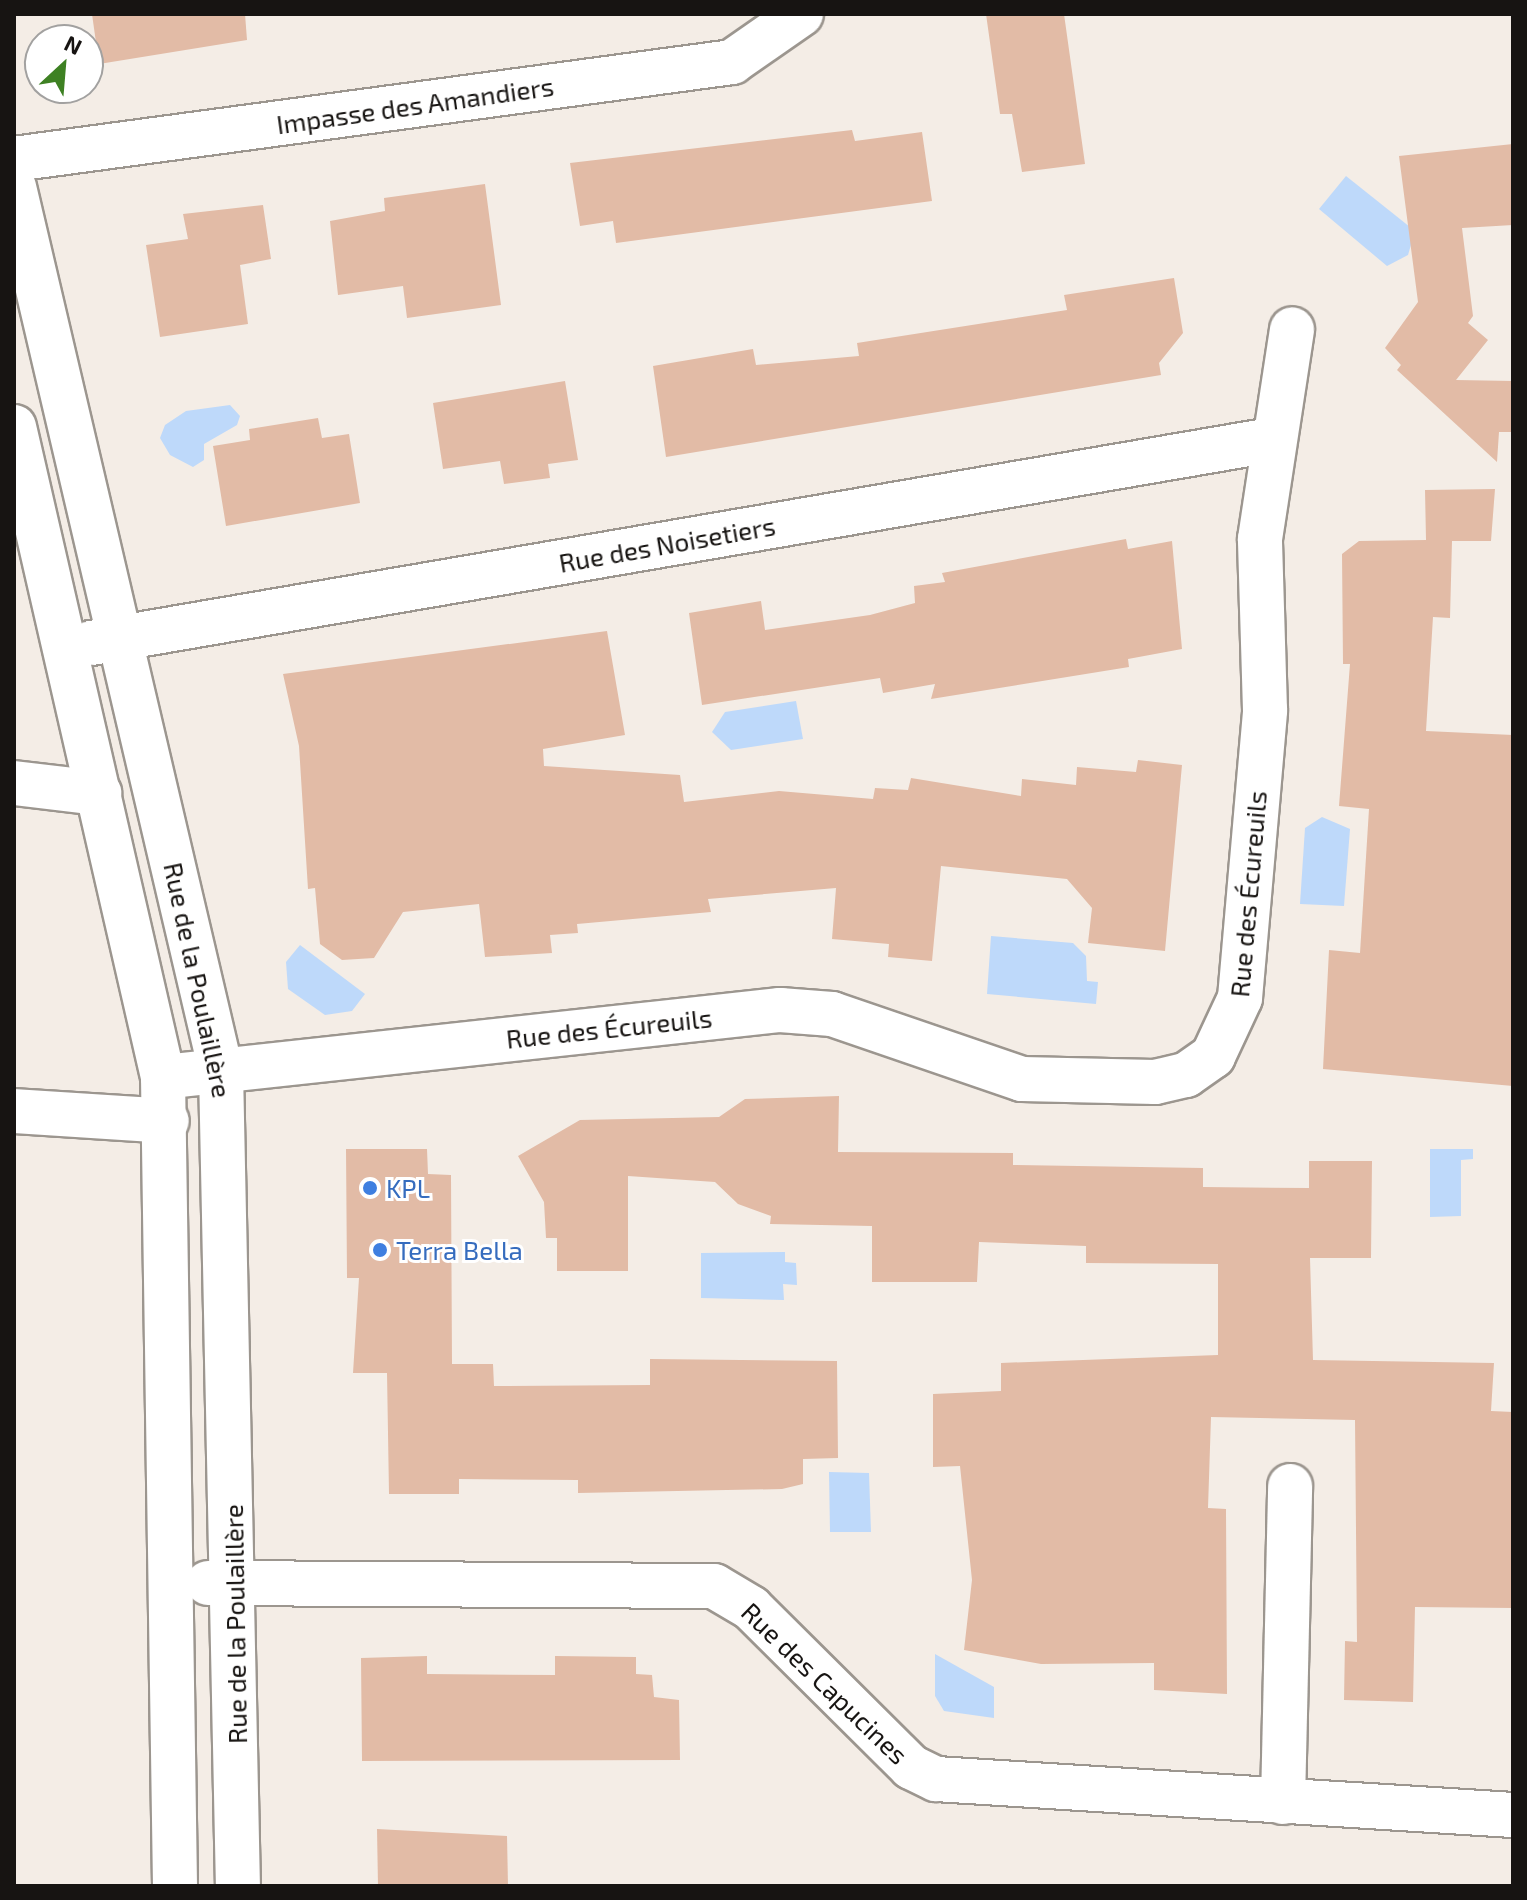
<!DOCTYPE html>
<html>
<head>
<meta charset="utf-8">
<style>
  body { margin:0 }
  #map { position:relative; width:1527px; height:1900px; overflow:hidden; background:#f4ede6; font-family:"Exo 2",sans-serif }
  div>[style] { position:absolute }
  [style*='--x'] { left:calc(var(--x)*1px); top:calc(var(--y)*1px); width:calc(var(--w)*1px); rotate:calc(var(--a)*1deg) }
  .water>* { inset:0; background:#bed9fa }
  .building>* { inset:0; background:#e2bba6 }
  .roads { filter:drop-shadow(2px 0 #9c968f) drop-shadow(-2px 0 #9c968f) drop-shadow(0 2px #9c968f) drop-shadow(0 -2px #9c968f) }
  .street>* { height:44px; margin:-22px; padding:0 22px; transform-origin:22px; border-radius:22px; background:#fff }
  .dots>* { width:22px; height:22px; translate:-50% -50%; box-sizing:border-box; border:4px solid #fff; border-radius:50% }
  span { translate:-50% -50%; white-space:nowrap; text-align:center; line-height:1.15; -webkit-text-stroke:6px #fff; paint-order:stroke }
  .street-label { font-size:26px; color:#171412 }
  .shop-label { font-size:26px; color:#366cbe }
  .left { translate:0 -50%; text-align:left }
  .frame { position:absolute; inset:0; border:16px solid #171412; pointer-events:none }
  .north { position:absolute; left:24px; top:24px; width:80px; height:80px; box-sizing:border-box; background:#fff; border:2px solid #a2a1a0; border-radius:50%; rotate:26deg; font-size:22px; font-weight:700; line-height:32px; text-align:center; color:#171412 }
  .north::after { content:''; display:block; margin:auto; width:28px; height:36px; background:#3e8123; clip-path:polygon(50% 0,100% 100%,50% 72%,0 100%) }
</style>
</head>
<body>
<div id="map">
  <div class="water">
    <i style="clip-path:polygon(1346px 176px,1415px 231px,1408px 255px,1387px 266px,1319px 209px)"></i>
    <i style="clip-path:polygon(230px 405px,240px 416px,237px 425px,204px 444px,204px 460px,193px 467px,170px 455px,160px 438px,165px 425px,186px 411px)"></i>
    <i style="clip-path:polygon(796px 701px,803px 739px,731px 750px,712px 732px,725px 712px)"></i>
    <i style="clip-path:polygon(1322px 817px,1350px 829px,1344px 906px,1300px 904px,1305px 828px)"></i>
    <i style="clip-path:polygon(991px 936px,1073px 943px,1086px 956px,1087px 981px,1098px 982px,1096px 1004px,987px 994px)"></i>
    <i style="clip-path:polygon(300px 945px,365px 994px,352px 1011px,325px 1015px,288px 989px,286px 962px)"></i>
    <i style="clip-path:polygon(1430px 1149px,1473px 1149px,1473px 1159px,1461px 1160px,1461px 1216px,1430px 1217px)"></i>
    <i style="clip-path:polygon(785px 1252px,785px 1262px,796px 1263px,797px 1285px,783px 1284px,784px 1300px,701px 1298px,701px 1253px)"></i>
    <i style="clip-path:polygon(829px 1472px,869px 1473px,871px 1532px,830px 1532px)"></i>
    <i style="clip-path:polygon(935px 1654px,994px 1687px,994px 1718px,944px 1711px,935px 1696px)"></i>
  </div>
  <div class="building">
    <i style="clip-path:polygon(92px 14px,245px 14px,247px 40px,99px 64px)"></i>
    <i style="clip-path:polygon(986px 14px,1064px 14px,1085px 164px,1022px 172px,1012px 114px,1000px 114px)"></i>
    <i style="clip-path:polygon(852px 130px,855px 141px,922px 132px,932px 201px,616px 243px,613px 221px,580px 226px,570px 163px)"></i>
    <i style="clip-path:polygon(1513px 144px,1513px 225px,1462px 228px,1473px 316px,1468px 323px,1488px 340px,1456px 380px,1513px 381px,1513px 432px,1499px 432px,1497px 462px,1397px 370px,1401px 365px,1385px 348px,1418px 302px,1399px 156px)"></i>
    <i style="clip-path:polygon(485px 184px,501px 305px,407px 318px,403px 286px,338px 295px,330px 221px,385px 211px,384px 198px)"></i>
    <i style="clip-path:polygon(263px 205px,271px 259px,240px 265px,248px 324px,160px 337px,146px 245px,188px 239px,183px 214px)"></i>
    <i style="clip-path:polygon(1174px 278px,1183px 333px,1159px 363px,1161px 375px,666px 457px,653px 366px,753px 349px,756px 365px,859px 356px,857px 343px,1067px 310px,1064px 295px)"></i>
    <i style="clip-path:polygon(565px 381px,578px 460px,548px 464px,550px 478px,504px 484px,500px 461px,443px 469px,433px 403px)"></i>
    <i style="clip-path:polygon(318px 418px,322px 438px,349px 434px,360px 503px,226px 526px,213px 446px,250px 440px,249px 429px)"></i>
    <i style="clip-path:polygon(1495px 489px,1491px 541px,1452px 541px,1450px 618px,1433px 617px,1426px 731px,1513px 735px,1513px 1086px,1323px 1069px,1329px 950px,1360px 953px,1369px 809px,1339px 806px,1350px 664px,1343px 664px,1342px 554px,1359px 541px,1426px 540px,1425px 490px)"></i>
    <i style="clip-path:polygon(1126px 539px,1128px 549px,1172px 541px,1182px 649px,1128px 659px,1129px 667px,931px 699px,935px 684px,883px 693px,880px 678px,702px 705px,689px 613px,761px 601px,765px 630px,870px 615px,915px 603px,914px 586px,945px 582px,942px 573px)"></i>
    <i style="clip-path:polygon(607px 631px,625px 735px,543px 749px,544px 766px,680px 775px,684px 802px,779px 791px,873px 799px,875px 788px,908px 790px,911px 778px,1021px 796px,1022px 779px,1076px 785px,1077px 767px,1136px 772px,1138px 760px,1182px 765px,1165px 951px,1088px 943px,1092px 908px,1067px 879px,941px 866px,932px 961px,888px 957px,889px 944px,832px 939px,836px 888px,708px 899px,711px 912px,577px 924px,578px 933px,550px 935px,552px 953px,485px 957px,479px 904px,403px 912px,374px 958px,342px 960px,320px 944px,315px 888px,308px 889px,299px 746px,283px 674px)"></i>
    <i style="clip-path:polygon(839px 1096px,838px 1152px,1013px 1153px,1013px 1165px,1203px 1168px,1203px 1187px,1309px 1188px,1309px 1161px,1372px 1161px,1371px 1258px,1310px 1258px,1313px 1360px,1494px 1363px,1491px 1411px,1513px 1412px,1513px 1608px,1415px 1607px,1413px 1702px,1344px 1700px,1345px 1641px,1357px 1642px,1355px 1420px,1211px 1417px,1208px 1508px,1226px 1509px,1227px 1694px,1154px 1690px,1154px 1663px,1041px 1664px,964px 1650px,972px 1580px,960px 1466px,933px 1467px,933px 1394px,1001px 1391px,1001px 1363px,1218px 1355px,1218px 1264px,1086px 1263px,1086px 1246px,979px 1242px,977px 1282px,872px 1282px,872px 1226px,770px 1224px,771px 1216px,738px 1204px,715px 1182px,628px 1176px,628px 1271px,557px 1271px,557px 1238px,546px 1238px,544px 1202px,518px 1156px,580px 1120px,719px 1117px,745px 1099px)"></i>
    <i style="clip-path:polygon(346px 1149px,427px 1149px,428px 1174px,451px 1175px,452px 1364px,493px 1364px,494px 1386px,650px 1385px,650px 1359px,837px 1361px,838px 1458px,803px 1459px,803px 1484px,782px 1489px,578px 1493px,578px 1480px,459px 1479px,459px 1494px,389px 1494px,387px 1373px,353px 1373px,359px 1278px,347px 1278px)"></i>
    <i style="clip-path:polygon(427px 1656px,427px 1674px,555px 1675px,555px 1656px,636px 1657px,636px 1674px,652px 1675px,654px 1697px,679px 1700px,680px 1760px,362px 1761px,361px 1658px)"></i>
    <i style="clip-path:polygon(377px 1829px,507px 1836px,508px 1886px,378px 1886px)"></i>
  </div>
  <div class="roads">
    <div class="street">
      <i style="--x:14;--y:159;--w:725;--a:-7.69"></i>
      <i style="--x:732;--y:62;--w:84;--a:-34.8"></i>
      <i style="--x:14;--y:187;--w:908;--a:76.82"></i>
      <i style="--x:221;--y:1071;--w:815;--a:88.81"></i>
      <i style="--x:14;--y:427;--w:667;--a:77.09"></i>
      <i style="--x:163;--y:1077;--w:809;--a:89.15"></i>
      <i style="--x:91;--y:643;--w:1197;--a:-9.76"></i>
      <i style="--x:14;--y:783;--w:86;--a:6.7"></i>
      <i style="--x:163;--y:1077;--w:621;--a:-6.2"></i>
      <i style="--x:780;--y:1010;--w:52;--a:4.4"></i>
      <i style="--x:832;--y:1014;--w:201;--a:18.9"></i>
      <i style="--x:1022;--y:1079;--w:133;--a:1.3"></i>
      <i style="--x:1155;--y:1082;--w:32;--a:-13"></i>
      <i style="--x:1186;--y:1075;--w:33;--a:-35"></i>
      <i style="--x:1213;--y:1056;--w:64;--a:-65"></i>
      <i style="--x:1240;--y:998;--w:289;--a:-85"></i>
      <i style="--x:1265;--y:710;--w:171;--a:-91.7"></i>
      <i style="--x:1260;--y:539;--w:212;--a:-81.3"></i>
      <i style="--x:14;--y:1111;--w:153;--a:3.7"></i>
      <i style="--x:208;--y:1583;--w:506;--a:0.34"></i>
      <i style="--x:714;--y:1586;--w:43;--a:30.7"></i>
      <i style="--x:751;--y:1608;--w:226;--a:44.8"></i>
      <i style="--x:911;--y:1767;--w:28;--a:26"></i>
      <i style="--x:936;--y:1779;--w:578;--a:3.57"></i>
      <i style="--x:1283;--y:1802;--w:316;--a:-88.7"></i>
    </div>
  </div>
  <div class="dots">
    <i style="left:370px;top:1188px;background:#3f7fe0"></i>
    <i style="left:380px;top:1250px;background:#3f7fe0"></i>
  </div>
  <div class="street-label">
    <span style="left:415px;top:105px;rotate:-8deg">Impasse des Amandiers</span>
    <span style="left:667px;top:544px;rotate:-10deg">Rue des Noisetiers</span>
    <span style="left:1248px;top:894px;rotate:-85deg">Rue des Écureuils</span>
    <span style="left:198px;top:980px;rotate:78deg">Rue de la Poulaillère</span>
    <span style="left:609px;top:1028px;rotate:-6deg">Rue des Écureuils</span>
    <span style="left:235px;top:1624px;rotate:-91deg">Rue de la Poulaillère</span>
    <span style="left:825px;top:1683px;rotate:44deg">Rue des Capucines</span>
  </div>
  <div class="shop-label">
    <span class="left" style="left:386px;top:1188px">KPL</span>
    <span class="left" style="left:396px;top:1250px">Terra Bella</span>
  </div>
  <div class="frame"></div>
  <div class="north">N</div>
</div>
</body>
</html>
